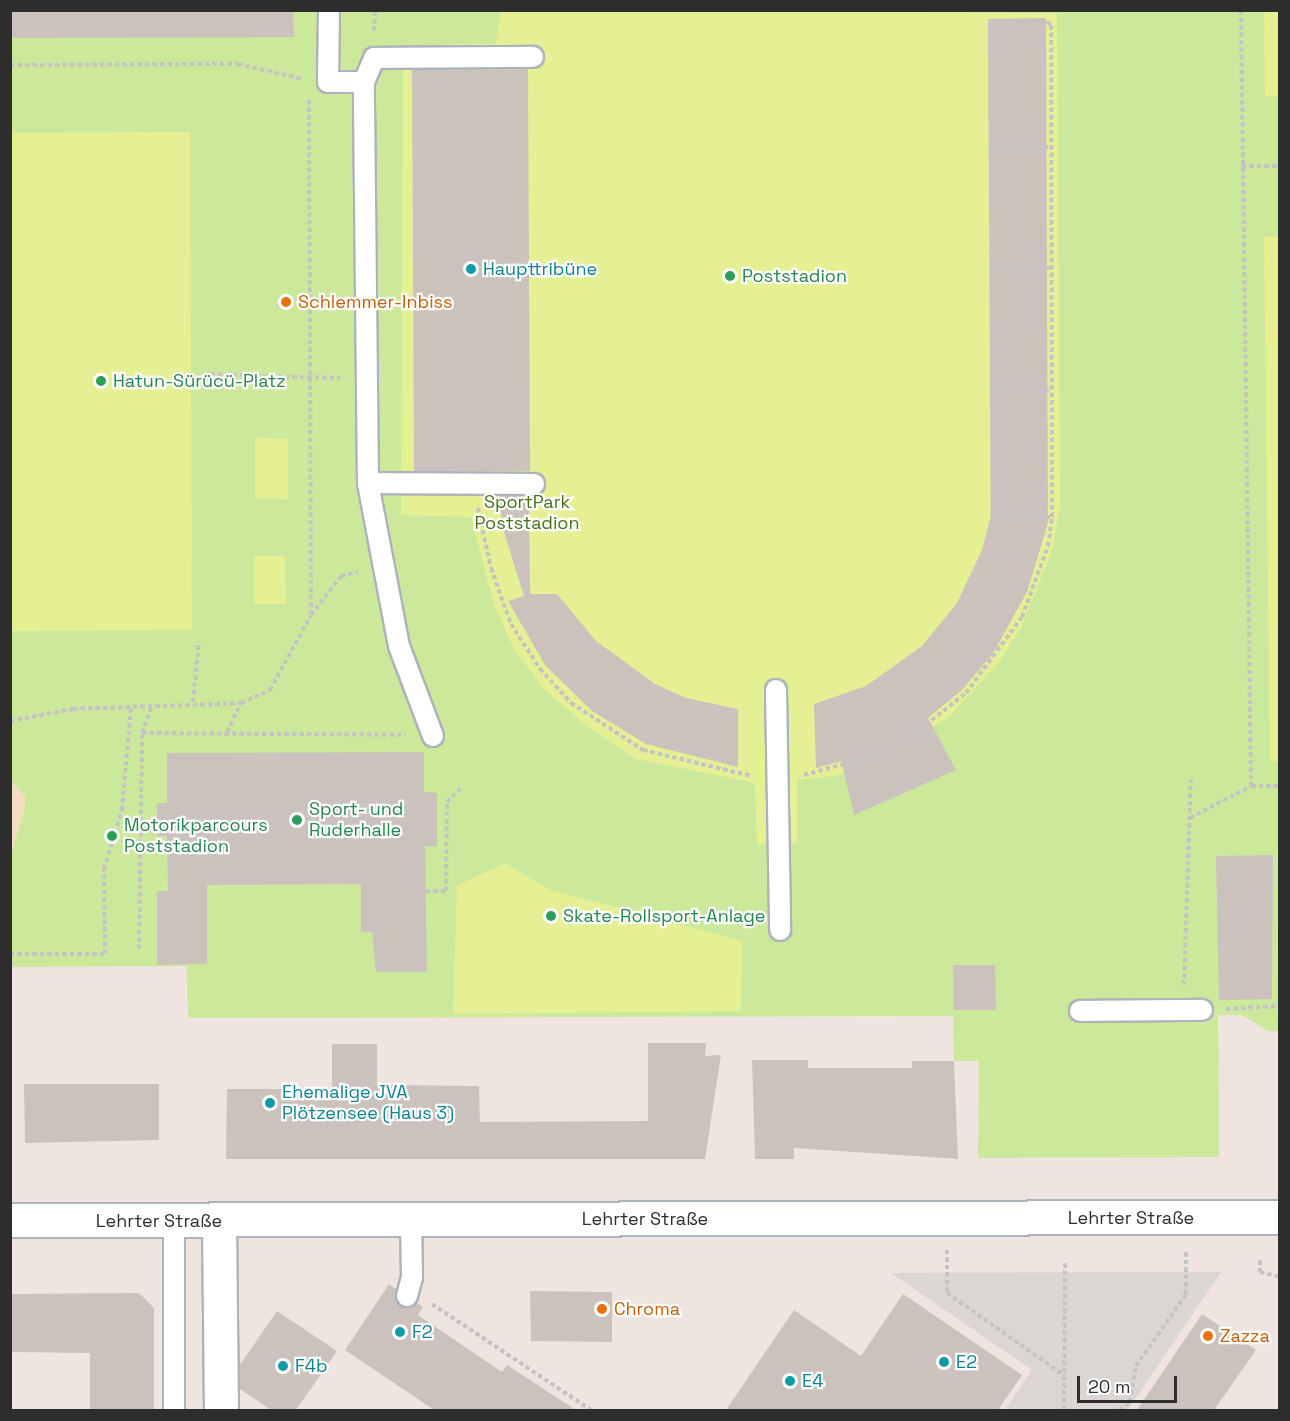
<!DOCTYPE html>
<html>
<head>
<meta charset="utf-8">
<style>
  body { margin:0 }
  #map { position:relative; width:1290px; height:1421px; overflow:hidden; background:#efe4e0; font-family:"Space Grotesk",sans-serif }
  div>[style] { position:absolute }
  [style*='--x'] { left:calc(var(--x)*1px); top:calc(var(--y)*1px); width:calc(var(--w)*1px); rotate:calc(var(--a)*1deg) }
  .green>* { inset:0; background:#cce89a }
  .sand>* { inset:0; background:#f5dec2 }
  .pitch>* { inset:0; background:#e5f095 }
  .plaza>* { inset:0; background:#dbd6d3 }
  .building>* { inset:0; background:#cbc2be }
  .path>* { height:4px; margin-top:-2px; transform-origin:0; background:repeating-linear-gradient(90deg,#c4c4c4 0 4.5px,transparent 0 7.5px) }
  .roads { filter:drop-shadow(2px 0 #adb3ba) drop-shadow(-2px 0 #adb3ba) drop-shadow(0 2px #adb3ba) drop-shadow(0 -2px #adb3ba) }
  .lane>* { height:20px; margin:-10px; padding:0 10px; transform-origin:10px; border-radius:10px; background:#fff }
  .street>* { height:33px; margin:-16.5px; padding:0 16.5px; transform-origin:16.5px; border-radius:16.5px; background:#fff }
  .dots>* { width:16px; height:16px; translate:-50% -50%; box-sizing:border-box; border:3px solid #fff; border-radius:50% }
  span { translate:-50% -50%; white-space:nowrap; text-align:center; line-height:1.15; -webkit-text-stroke:4.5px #fff; paint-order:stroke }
  .culture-label { font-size:18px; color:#0d838f }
  .left { translate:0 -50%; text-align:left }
  .leisure-label { font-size:18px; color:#27864d }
  .food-label { font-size:18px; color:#c56008 }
  .park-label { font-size:18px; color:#457117 }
  .street-label { font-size:18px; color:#2d2d2d }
  .frame { position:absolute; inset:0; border:12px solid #2d2d2d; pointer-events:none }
  .scale { position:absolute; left:1077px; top:1376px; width:100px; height:27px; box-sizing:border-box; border:3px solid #2d2d2d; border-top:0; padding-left:8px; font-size:18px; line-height:21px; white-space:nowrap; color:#2d2d2d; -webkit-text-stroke:4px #fff; paint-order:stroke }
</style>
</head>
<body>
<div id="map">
  <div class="green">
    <i style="clip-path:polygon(10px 11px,1279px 11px,1279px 1031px,1268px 1031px,1242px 1015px,1218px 1015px,1219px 1157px,978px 1158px,979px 1061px,954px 1061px,953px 1016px,188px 1018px,187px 966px,11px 967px)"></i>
  </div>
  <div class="sand">
    <i style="clip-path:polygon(11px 781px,25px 796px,25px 808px,11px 855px)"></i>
  </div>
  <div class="pitch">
    <i style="clip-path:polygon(501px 10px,1057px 13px,1060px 506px,1052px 551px,1020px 630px,999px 662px,949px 717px,872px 763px,834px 776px,797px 780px,797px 843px,757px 845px,755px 783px,636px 759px,585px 725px,544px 689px,514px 649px,494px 605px,471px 517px,401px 515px,403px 45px,496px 44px)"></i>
    <i style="clip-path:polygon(1264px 11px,1279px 11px,1279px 96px,1265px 96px)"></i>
    <i style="clip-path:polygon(190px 132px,192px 630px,11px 631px,11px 133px)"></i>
    <i style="clip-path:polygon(1264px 237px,1280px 237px,1279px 761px,1270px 761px)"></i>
    <i style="clip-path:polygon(255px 438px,288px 439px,288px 499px,255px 498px)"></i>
    <i style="clip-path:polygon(254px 556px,285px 556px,286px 604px,254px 604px)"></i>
    <i style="clip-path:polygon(505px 863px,551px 890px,742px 941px,741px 1011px,453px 1014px,457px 886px)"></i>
  </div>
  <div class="plaza">
    <i style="clip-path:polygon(1221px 1272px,1128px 1410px,1005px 1410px,1032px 1370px,891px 1273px)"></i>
  </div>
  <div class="building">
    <i style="clip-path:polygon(10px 10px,293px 10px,294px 37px,10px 38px)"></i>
    <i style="clip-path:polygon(1046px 18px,1048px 523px,1027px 592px,994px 652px,963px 689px,928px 718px,956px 770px,854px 815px,841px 761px,816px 768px,814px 704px,866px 686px,922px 646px,957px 603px,982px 550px,991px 515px,988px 19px)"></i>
    <i style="clip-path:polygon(528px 69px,530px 471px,414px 471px,412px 70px)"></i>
    <i style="clip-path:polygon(499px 496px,529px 496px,530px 594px,557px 594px,596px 641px,655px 684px,686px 698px,738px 709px,738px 767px,646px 744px,592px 711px,545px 665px,508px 601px,524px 596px,503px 529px)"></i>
    <i style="clip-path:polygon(424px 752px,424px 792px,437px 793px,437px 846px,425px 846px,427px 972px,376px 972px,372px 932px,361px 932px,361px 884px,207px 885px,207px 964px,157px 965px,157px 891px,168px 891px,167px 836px,157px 836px,157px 803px,167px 803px,167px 753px)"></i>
    <i style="clip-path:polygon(1273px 855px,1272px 999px,1219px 1000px,1216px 856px)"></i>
    <i style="clip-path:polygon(953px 965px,995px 965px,996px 1010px,954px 1010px)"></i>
    <i style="clip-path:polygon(648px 1043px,706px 1043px,705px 1056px,721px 1055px,705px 1159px,226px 1159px,227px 1089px,332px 1089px,332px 1044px,377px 1044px,377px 1085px,479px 1086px,480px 1122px,648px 1121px)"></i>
    <i style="clip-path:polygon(752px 1060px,808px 1060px,808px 1068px,912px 1068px,912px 1061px,954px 1061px,958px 1159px,794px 1148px,794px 1159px,755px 1159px)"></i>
    <i style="clip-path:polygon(24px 1084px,159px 1084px,159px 1140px,25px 1143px)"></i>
    <i style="clip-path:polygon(389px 1284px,396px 1289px,399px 1305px,417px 1303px,423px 1307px,418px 1315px,502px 1372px,507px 1365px,576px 1410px,434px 1410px,345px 1350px)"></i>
    <i style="clip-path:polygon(530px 1291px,612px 1292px,612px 1342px,531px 1341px)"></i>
    <i style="clip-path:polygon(139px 1293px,154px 1308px,154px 1410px,90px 1410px,90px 1353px,10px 1352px,10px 1294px)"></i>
    <i style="clip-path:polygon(903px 1294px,1022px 1375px,998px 1410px,726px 1410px,794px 1310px,861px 1356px)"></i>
    <i style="clip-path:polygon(277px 1311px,337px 1351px,296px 1410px,271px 1410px,240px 1389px,239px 1366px)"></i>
    <i style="clip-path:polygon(1202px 1314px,1256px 1350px,1214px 1410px,1137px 1410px)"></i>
  </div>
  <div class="path">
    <i style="--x:1241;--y:10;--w:776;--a:89.26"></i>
    <i style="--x:1251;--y:786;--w:29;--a:0"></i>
    <i style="--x:374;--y:31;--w:21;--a:-87"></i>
    <i style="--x:10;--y:65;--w:228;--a:-0.3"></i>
    <i style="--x:238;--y:64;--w:66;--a:13.2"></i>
    <i style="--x:309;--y:100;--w:515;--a:89.78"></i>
    <i style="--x:991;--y:146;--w:60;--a:1"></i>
    <i style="--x:1242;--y:166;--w:38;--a:0"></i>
    <i style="--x:992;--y:268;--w:59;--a:0"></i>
    <i style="--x:210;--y:374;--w:130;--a:1.8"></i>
    <i style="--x:992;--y:391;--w:60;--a:0"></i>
    <i style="--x:478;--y:508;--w:61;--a:77.8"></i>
    <i style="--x:491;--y:568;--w:59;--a:70.3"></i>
    <i style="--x:511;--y:624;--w:54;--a:57.2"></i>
    <i style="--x:540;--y:669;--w:46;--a:47.6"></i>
    <i style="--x:571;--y:703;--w:86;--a:33.1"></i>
    <i style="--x:643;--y:750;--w:112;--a:13.4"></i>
    <i style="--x:193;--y:702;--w:61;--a:-84.4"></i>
    <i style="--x:10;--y:721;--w:64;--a:-10.8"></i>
    <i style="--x:73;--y:709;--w:168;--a:-2"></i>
    <i style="--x:241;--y:703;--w:32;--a:-24"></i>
    <i style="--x:270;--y:690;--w:85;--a:-61.3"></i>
    <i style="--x:311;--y:615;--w:49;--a:-52.4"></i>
    <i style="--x:341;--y:576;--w:17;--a:-13"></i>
    <i style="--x:227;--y:732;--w:32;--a:-64"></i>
    <i style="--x:142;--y:733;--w:27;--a:-70"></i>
    <i style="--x:804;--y:775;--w:75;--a:-15.5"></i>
    <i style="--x:876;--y:755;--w:43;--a:-28.9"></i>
    <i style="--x:914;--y:734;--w:66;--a:-38.3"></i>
    <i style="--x:966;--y:693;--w:94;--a:-53.6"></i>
    <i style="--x:1022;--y:617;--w:76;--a:-69.9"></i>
    <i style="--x:1048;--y:546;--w:29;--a:-82"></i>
    <i style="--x:1052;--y:517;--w:494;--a:-90.1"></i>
    <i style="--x:1051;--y:23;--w:61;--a:179.1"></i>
    <i style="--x:990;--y:24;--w:493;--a:89.7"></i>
    <i style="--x:993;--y:517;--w:59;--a:0"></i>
    <i style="--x:1190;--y:818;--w:69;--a:-27.7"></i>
    <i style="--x:426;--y:891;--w:20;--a:0"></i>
    <i style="--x:446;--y:891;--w:89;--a:-89.4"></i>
    <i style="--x:447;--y:802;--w:21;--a:-45"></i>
    <i style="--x:139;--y:949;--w:216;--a:-89.2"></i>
    <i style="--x:142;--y:733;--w:263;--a:0.4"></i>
    <i style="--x:10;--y:954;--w:95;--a:0"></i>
    <i style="--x:105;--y:954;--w:85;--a:-90.7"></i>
    <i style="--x:104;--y:869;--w:62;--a:-73"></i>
    <i style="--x:122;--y:810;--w:102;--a:-85"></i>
    <i style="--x:1184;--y:985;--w:206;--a:-88.1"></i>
    <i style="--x:1226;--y:1009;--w:54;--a:-3.2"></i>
    <i style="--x:947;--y:1250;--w:43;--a:90"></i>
    <i style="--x:947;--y:1293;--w:144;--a:35.1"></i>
    <i style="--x:1260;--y:1260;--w:12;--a:90"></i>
    <i style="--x:1260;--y:1272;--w:21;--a:14"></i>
    <i style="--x:432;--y:1304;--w:191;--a:33.7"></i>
    <i style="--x:1064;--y:1410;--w:150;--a:-89.6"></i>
    <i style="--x:1119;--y:1410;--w:14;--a:-36"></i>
    <i style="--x:1130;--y:1402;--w:36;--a:-81"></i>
    <i style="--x:1136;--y:1366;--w:88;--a:-55.2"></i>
    <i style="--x:1186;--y:1294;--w:44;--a:-90"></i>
  </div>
  <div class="roads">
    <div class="lane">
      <i style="--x:329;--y:10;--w:72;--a:90.8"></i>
      <i style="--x:328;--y:82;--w:36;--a:0"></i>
      <i style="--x:368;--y:483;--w:166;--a:0.3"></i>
      <i style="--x:776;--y:690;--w:240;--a:89"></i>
      <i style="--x:433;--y:736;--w:96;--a:-110.7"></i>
      <i style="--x:399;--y:646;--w:166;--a:-100.8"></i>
      <i style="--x:368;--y:483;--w:401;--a:-90.6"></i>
      <i style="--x:364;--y:82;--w:26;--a:-67"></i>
      <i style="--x:374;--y:58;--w:159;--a:-0.4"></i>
      <i style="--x:1080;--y:1011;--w:122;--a:-0.5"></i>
      <i style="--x:174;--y:1221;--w:189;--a:90"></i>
      <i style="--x:407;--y:1296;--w:20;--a:-75"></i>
      <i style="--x:412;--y:1277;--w:57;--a:-91"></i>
    </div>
    <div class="street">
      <i style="--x:10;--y:1220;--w:1270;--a:-0.14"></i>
      <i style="--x:219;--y:1220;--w:190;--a:89.4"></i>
    </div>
  </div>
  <div class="dots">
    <i style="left:471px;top:269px;background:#0f9aa8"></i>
    <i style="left:730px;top:276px;background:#2e9e5b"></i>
    <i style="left:286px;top:302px;background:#e8710a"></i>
    <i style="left:101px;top:381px;background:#2e9e5b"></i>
    <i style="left:297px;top:820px;background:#2e9e5b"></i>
    <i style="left:112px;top:836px;background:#2e9e5b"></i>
    <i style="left:551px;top:916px;background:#2e9e5b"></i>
    <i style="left:270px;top:1103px;background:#0f9aa8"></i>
    <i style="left:602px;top:1309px;background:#e8710a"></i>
    <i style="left:400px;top:1332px;background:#0f9aa8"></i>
    <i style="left:1208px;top:1336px;background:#e8710a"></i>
    <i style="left:944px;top:1362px;background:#0f9aa8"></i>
    <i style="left:283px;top:1366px;background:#0f9aa8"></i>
    <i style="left:790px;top:1381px;background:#0f9aa8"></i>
  </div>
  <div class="culture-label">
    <span class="left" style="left:483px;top:269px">Haupttribüne</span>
    <span class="left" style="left:282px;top:1103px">Ehemalige JVA<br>Plötzensee (Haus 3)</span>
    <span class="left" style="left:412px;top:1332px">F2</span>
    <span class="left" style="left:956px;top:1362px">E2</span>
    <span class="left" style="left:295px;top:1366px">F4b</span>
    <span class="left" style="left:802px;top:1381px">E4</span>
  </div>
  <div class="leisure-label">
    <span class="left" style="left:742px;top:276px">Poststadion</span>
    <span class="left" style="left:113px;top:381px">Hatun-Sürücü-Platz</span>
    <span class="left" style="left:309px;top:820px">Sport- und<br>Ruderhalle</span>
    <span class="left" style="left:124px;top:836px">Motorikparcours<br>Poststadion</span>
    <span class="left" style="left:563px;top:916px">Skate-Rollsport-Anlage</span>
  </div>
  <div class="food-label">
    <span class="left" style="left:298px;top:302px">Schlemmer-Inbiss</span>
    <span class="left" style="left:614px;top:1309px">Chroma</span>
    <span class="left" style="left:1220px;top:1336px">Zazza</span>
  </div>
  <div class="park-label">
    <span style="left:527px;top:513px">SportPark<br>Poststadion</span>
  </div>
  <div class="street-label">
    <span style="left:1131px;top:1218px">Lehrter Straße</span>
    <span style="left:645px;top:1219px">Lehrter Straße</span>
    <span style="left:159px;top:1221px">Lehrter Straße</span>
  </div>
  <div class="frame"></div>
  <div class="scale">20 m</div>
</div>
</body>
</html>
